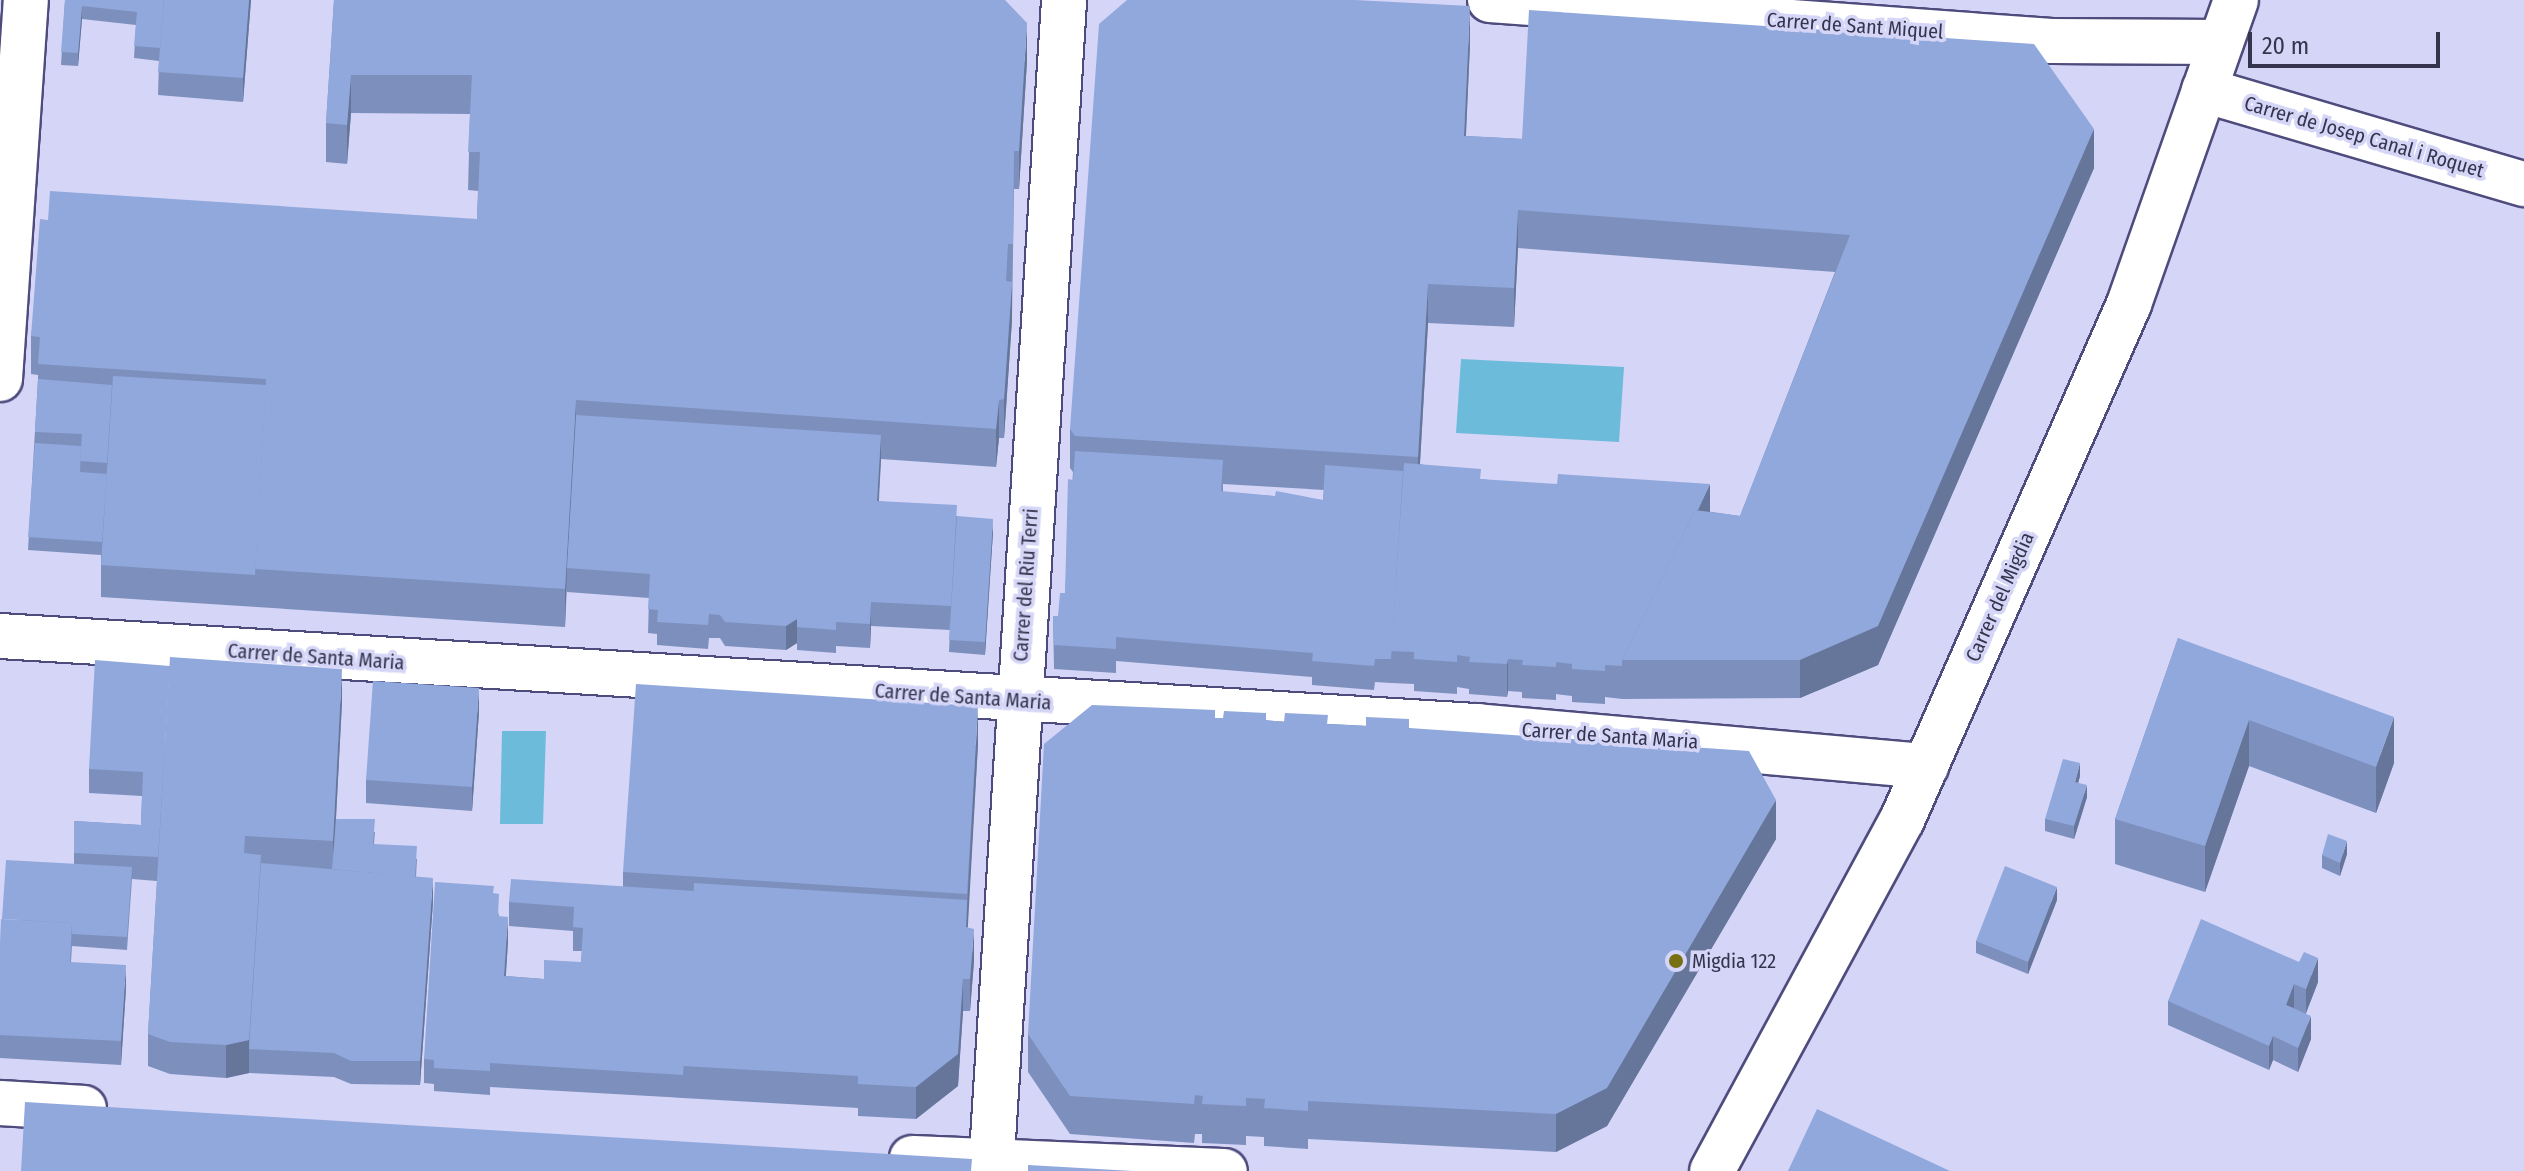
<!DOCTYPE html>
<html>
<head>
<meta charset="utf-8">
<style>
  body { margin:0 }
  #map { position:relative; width:2524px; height:1171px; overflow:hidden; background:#d5d5f8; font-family:"Fira Sans Condensed",sans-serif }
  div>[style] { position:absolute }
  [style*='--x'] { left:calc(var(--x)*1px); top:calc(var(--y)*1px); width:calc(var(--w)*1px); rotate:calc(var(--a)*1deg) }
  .water>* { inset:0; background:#6dbbda }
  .roads { filter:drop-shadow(2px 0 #4e4b7d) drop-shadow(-2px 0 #4e4b7d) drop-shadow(0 2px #4e4b7d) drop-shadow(0 -2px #4e4b7d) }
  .street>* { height:44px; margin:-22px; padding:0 22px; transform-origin:22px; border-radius:22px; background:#fff }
  .wall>* { inset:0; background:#7d90bd }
  .shaded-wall>* { inset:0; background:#66769a }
  .building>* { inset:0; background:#91a8dc }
  .dots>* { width:22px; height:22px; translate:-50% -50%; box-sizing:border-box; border:4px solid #d5d5f8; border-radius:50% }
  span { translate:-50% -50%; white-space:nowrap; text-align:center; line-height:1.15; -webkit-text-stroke:7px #d5d5f8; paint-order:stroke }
  .street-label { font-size:20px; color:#35344c }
  .poi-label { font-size:20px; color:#35344c }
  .left { translate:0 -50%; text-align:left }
  .scale { position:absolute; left:2248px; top:32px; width:192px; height:36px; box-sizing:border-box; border:4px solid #35344c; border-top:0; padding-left:10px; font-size:24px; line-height:28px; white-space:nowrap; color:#35344c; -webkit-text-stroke:6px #d5d5f8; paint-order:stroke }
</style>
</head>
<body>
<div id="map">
  <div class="water">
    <i style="clip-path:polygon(1461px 359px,1624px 367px,1619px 442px,1456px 433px)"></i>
    <i style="clip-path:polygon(502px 731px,546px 731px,543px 824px,500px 824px)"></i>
  </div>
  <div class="roads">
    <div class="street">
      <i style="--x:1490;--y:0;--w:563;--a:4.17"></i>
      <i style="--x:2052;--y:41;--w:169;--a:0.3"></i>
      <i style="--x:2204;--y:90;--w:334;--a:16.4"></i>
      <i style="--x:0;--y:379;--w:380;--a:-86.1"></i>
      <i style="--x:0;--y:636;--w:1480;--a:3.49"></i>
      <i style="--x:1477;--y:726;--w:451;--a:5.1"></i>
      <i style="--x:0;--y:1103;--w:84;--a:3.4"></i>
      <i style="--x:912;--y:1158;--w:313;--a:2.4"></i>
      <i style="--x:991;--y:1171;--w:1173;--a:-86.43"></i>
      <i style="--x:1712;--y:1171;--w:399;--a:-61.6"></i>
      <i style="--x:1902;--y:820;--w:564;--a:-66.25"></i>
      <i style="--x:2129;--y:304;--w:322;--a:-70.6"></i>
    </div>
  </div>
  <div class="wall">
    <i style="clip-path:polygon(65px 0,251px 0,243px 102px,158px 95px,159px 61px,134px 58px,136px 25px,82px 19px,78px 66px,61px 65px)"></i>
    <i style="clip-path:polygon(334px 0,1027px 61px,1019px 189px,1014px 189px,1012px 320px,1004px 438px,999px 438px,996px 467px,881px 459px,879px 501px,957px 516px,993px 532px,985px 655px,949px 652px,950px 630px,871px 626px,870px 648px,836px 646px,836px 653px,797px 650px,797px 643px,786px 650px,725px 646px,720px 638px,709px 638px,708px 649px,657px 645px,657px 634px,648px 633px,649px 598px,567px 592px,567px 586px,565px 627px,101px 597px,101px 555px,28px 550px,38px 379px,38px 375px,31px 374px,31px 336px,48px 220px,477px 219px,478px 191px,468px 190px,470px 114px,351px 113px,347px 164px,326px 162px,326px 123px)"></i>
    <i style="clip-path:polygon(evenodd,1470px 44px,1466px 136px,2094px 168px,1878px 665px,1800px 698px,1622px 699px,1605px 697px,1605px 704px,1572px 702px,1572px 696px,1556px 694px,1556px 700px,1522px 698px,1522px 692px,1508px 691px,1507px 697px,1469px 694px,1469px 689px,1457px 687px,1457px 694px,1414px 691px,1414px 684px,1391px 683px,1375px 682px,1374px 690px,1312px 685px,1312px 677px,1116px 661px,1116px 673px,1054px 669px,1053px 616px,1058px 616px,1065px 593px,1073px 472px,1070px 468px,1070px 429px,1470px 44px,1518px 248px,1835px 272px,1740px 516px,1481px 479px,1420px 464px,1428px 323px,1514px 327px,1518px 248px,1470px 44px,1223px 484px,1324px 490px,1323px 500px,1223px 492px,1223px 484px)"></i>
    <i style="clip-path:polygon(2178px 638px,2394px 763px,2376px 813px,2249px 766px,2205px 892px,2115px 864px,2115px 819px)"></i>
    <i style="clip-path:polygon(342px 702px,336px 819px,375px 832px,374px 844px,417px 859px,416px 877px,433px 902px,420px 1085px,351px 1084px,334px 1077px,249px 1073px,226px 1078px,170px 1074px,148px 1066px,148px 1034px,157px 881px,132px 879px,127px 950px,72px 946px,71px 962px,126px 988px,121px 1065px,0 1058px,0 943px,74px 864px,74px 821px,141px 825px,142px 796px,89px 793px,89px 769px)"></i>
    <i style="clip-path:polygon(479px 712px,472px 811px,366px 803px,366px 780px)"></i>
    <i style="clip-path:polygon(1215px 718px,1409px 728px,1776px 839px,1607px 1126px,1556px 1152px,1308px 1139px,1308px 1149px,1264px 1146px,1264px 1137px,1246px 1136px,1246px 1145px,1202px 1143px,1202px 1134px,1195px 1134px,1194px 1143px,1070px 1134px,1028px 1072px,1028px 1034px)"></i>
    <i style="clip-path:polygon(978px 744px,967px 928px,974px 961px,970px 1011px,963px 1011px,958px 1086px,916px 1119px,858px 1116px,858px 1108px,490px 1087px,490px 1095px,434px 1091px,434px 1084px,424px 1083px,424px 1059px,493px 893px,499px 916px,508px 941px,506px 976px,544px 979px,581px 962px,582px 951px,573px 951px,573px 931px,509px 926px,509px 902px,623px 887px,623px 872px)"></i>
    <i style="clip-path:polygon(2080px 776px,2078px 783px,2087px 797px,2074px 839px,2045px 831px,2045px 819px)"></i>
    <i style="clip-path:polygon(2347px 854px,2340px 876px,2322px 868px,2322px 855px)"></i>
    <i style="clip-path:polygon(2057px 900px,2028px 974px,1976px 953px,1976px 941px)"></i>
    <i style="clip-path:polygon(2299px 962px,2318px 982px,2306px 1013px,2311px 1039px,2298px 1072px,2273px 1060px,2269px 1070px,2168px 1025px,2168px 1001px)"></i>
  </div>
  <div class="shaded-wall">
    <i style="clip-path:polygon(249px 0,251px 0,243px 102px,243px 78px)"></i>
    <i style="clip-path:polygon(82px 6px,82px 19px,78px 66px,78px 53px)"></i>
    <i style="clip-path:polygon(1470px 6px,1470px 44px,1464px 174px,1464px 136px)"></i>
    <i style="clip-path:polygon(1027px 23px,1027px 61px,1019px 189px,1019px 151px)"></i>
    <i style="clip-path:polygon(351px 75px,351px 113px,347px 164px,347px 125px)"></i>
    <i style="clip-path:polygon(2094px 129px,2094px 168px,1878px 665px,1800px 698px,1800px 660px)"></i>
    <i style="clip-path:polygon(1518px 210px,1518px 248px,1514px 327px,1514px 288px)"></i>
    <i style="clip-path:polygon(1012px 282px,1012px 320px,1004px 438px,1004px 399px)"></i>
    <i style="clip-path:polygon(1428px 284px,1428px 323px,1418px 496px,1418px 457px)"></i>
    <i style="clip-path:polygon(576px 400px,576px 438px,567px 568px,565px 627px,565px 589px)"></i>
    <i style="clip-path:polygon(999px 400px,999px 438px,996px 467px,996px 429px)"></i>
    <i style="clip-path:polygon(881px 435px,881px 459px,877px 524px,877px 501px)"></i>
    <i style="clip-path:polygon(1710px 484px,1710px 516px,1625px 660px)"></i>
    <i style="clip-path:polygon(993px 519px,993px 532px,985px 655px,985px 642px)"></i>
    <i style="clip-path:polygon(871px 602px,871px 626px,870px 648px,870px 624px)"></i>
    <i style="clip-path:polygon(797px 619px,797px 643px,786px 650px,786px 626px)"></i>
    <i style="clip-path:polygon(1508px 659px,1508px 691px,1507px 697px,1507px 664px)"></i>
    <i style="clip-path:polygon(342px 669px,342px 702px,333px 874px,333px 841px)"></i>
    <i style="clip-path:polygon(479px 688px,479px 712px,472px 811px,472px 787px)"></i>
    <i style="clip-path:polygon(978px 706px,978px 744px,966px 960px,966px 927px)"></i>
    <i style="clip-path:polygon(2394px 717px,2394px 763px,2376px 813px,2376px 767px)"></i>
    <i style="clip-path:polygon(2249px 720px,2249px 766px,2205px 892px,2205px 846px)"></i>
    <i style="clip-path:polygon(2080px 763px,2080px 776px,2075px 795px,2075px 782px)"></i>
    <i style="clip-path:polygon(2087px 785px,2087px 797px,2074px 839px,2074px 826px)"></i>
    <i style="clip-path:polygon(1776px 800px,1776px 839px,1607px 1126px,1556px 1152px,1556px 1114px)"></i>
    <i style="clip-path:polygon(2347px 841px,2347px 854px,2340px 876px,2340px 863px)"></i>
    <i style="clip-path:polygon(433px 878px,433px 902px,420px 1085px,420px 1061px)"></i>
    <i style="clip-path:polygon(2057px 887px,2057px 900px,2028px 974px,2028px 962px)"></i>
    <i style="clip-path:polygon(508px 917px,508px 941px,504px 999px,504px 976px)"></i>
    <i style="clip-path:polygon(974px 929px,974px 961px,970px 1011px,970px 979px)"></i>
    <i style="clip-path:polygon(2318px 958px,2318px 982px,2306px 1013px,2306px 989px)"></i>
    <i style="clip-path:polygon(126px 965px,126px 988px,121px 1065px,121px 1041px)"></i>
    <i style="clip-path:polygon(963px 979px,963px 1011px,958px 1086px,916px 1119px,916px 1087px)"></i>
    <i style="clip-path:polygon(2294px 984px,2294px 1008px,2286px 1005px)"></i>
    <i style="clip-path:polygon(2311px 1016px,2311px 1039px,2298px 1072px,2298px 1048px)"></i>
    <i style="clip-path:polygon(2273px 1036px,2273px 1060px,2269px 1070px,2269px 1046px)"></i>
    <i style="clip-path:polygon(249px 1040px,249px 1073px,226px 1078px,226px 1045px)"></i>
  </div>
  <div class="building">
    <i style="clip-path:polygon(65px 0,164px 0,160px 48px,134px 46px,137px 12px,82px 6px,78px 53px,61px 52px)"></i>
    <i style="clip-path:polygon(164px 0,249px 0,243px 78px,158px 72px)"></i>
    <i style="clip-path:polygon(334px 0,1005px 0,1027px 23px,1019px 151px,1014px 151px,1013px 244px,1008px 244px,1006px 281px,1012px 282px,1004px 399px,999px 400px,996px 429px,576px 400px,565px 589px,255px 569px,266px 379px,38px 364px,40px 337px,31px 336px,40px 219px,48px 220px,50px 191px,477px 219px,480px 152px,468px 152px,472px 75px,351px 75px,347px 125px,326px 123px)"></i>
    <i style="clip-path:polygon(1127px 0,1355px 0,1470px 6px,1464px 136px,1522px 139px,1529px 10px,2034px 44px,2094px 129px,1878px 626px,1800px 660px,1622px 660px,1695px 510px,1740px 516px,1850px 235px,1518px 210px,1514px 288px,1428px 284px,1418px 457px,1075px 436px,1070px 429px,1099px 24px)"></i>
    <i style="clip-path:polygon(113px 376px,266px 385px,255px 575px,101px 565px)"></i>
    <i style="clip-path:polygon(38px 379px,112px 385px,107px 463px,80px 461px,82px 434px,35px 432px)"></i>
    <i style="clip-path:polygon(576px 415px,881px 435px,877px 501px,957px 505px,951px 606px,871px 602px,870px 624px,836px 622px,836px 630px,797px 627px,797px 619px,786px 626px,725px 622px,720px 615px,709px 614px,708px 625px,657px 622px,658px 610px,648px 609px,650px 574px,567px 568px)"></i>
    <i style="clip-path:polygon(35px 443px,81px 446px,80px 472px,107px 474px,102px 542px,28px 537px)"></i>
    <i style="clip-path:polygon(1075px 451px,1223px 460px,1221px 491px,1275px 496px,1276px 491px,1323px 500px,1325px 465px,1403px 471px,1391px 659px,1375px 659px,1374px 666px,1312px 661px,1313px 653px,1116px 637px,1116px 649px,1054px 645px,1053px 616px,1058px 616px,1060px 593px,1065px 593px,1068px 479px,1073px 480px)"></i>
    <i style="clip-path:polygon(1404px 463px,1481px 469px,1480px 479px,1557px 484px,1558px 474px,1710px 484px,1698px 510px,1695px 510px,1622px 660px,1622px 666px,1605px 665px,1605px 671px,1572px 669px,1572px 664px,1556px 662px,1556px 667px,1522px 665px,1523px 660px,1508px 659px,1507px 664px,1469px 662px,1470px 657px,1457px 655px,1457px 662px,1414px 659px,1414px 652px,1391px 651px)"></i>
    <i style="clip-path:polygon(957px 516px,993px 519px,985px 642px,949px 640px)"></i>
    <i style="clip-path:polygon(2178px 638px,2394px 717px,2376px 767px,2249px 720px,2205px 846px,2115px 819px)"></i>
    <i style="clip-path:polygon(170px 657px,342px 669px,333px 841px,245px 836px,244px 853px,261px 855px,249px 1040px,226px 1045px,170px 1042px,148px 1034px)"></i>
    <i style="clip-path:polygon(95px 660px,170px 666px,158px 857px,74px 853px,74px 821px,141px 825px,143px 772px,89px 769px)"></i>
    <i style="clip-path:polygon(373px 681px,479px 688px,472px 787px,366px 780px)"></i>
    <i style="clip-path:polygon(636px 684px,978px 706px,967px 894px,623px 872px)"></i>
    <i style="clip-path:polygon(1092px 705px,1215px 710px,1215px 718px,1223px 718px,1224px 711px,1266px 713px,1266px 720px,1284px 722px,1285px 713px,1328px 715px,1327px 724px,1366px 726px,1366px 717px,1409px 719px,1409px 728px,1749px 751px,1776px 800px,1607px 1088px,1556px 1114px,1308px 1101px,1308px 1111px,1264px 1108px,1265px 1099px,1246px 1098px,1246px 1106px,1202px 1104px,1203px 1096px,1195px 1095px,1194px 1104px,1070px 1096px,1028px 1034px,1044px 744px)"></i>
    <i style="clip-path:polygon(2063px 759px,2080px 763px,2075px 782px,2087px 785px,2074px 826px,2045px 819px)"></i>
    <i style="clip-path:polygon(336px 819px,375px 819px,373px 844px,417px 846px,415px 877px,332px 869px)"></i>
    <i style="clip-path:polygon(2328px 834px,2347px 841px,2340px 863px,2322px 855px)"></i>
    <i style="clip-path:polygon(6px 860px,132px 867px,127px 937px,72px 934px,72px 923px,2px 919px)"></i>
    <i style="clip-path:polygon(261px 863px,433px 878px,420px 1061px,351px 1061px,334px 1053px,249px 1049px)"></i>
    <i style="clip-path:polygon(2005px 866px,2057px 887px,2028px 962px,1976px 941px)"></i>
    <i style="clip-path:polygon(511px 879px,694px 891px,683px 1075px,490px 1063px,490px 1071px,434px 1068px,434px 1060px,424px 1059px,435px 882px,494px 886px,493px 893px,499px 894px,498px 916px,508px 917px,504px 976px,544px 979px,544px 960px,581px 962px,583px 928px,573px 927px,574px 907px,509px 902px)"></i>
    <i style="clip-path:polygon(694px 883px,967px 900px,966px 927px,974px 929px,970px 979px,963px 979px,958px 1054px,916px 1087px,858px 1084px,858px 1076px,683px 1066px)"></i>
    <i style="clip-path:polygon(1px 919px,72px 923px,70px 962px,126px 965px,121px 1041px,0 1035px,0 943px)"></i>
    <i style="clip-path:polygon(2201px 919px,2299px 962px,2304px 952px,2318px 958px,2306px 989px,2294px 984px,2286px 1005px,2311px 1016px,2298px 1048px,2273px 1036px,2269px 1046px,2168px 1001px)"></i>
    <i style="clip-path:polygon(25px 1102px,972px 1159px,971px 1171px,21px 1171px)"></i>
    <i style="clip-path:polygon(1817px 1109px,1950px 1171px,1788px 1171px)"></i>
    <i style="clip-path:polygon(1028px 1165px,1133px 1171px,1028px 1171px)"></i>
  </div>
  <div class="dots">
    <i style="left:1676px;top:961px;background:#777113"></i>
  </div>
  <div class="street-label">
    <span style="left:1855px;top:26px;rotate:4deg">Carrer de Sant Miquel</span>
    <span style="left:2364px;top:137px;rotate:16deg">Carrer de Josep Canal i Roquet</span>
    <span style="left:1026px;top:585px;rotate:-86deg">Carrer del Riu Terri</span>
    <span style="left:2000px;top:597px;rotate:-66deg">Carrer del Migdia</span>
    <span style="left:316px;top:657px;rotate:4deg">Carrer de Santa Maria</span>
    <span style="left:963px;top:697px;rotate:4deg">Carrer de Santa Maria</span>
    <span style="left:1610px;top:736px;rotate:4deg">Carrer de Santa Maria</span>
  </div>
  <div class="poi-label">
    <span class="left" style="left:1692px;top:961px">Migdia 122</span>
  </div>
  <div class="scale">20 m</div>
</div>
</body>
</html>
